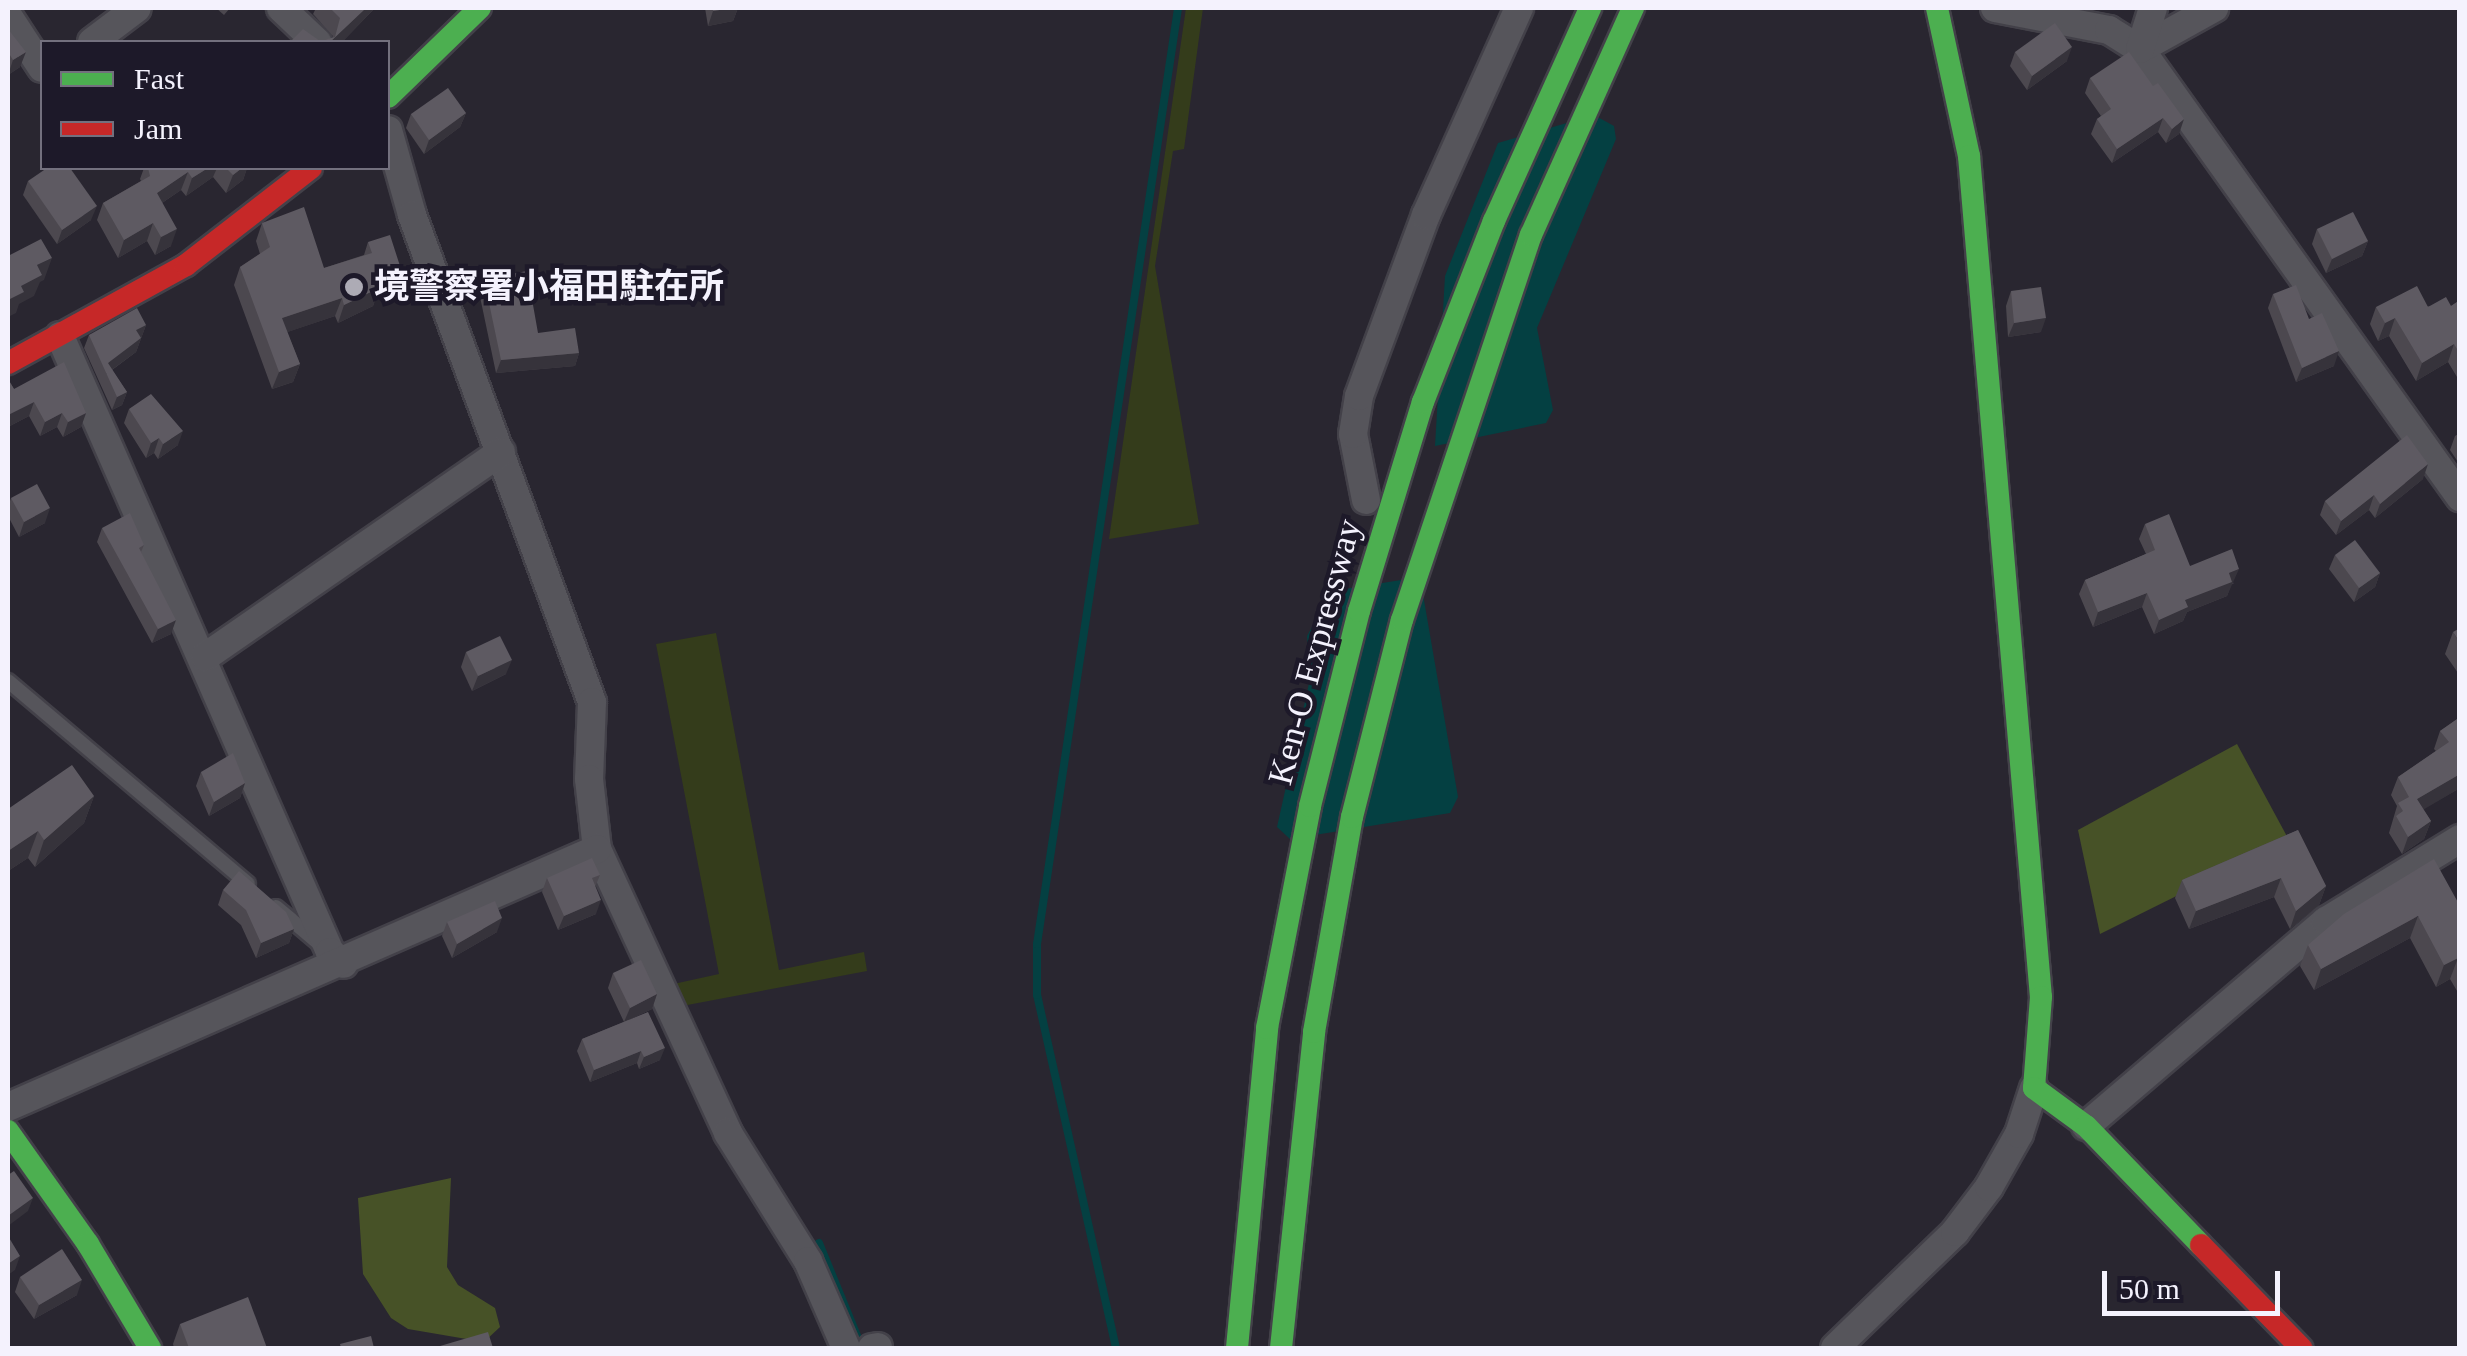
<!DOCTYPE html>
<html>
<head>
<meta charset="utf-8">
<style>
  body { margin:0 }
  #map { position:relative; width:2467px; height:1356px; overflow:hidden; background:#292630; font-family:"Times New Roman","Noto Sans JP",serif }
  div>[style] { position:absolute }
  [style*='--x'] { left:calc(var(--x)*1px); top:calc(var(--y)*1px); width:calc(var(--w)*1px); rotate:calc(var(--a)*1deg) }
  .green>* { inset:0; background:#343c1b }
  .forest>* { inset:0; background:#475227 }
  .water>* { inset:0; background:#044042 }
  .stream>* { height:8px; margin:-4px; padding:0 4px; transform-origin:4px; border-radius:4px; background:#044042 }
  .roads { filter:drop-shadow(2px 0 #434149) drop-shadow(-2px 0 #434149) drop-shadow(0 2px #434149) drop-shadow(0 -2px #434149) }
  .lane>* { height:14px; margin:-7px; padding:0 7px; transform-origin:7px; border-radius:7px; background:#56555b }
  .street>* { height:28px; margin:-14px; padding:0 14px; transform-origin:14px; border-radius:14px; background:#56555b }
  .fast>* { height:22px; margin:-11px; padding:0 11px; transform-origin:11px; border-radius:11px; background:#4caf50 }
  .jam>* { height:22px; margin:-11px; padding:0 11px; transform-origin:11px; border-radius:11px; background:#c62828 }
  .wall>* { inset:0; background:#4c484f }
  .shaded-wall>* { inset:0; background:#36333b }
  .building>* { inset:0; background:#5e5a62 }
  .dots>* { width:28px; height:28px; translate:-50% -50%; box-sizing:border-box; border:5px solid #1d1929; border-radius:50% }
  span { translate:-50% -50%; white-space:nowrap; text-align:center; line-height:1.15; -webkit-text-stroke:9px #1d1929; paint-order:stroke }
  .poi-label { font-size:35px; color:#f4f2fd; font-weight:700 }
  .left { translate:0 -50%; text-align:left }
  .street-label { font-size:35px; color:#f4f2fd }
  .frame { position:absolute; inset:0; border:10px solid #f4f2fd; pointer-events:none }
  .legend { position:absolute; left:40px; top:40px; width:350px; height:130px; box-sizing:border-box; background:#1d1929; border:2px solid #73707e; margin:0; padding:12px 18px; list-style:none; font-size:30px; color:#f4f2fd }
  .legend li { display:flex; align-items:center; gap:20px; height:50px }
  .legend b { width:50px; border:2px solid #73707e }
  .scale { position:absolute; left:2102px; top:1271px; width:178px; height:45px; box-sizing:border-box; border:5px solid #f4f2fd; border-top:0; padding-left:12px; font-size:30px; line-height:35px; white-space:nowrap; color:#f4f2fd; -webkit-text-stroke:8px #1d1929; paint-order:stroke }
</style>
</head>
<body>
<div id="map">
  <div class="green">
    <i style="clip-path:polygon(1186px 8px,1203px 8px,1184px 149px,1173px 151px,1155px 266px,1199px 524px,1109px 539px)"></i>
    <i style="clip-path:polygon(716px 633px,779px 970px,864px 952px,867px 971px,682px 1006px,669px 985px,719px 974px,656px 644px)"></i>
  </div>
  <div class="forest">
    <i style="clip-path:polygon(2237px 744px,2289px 840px,2100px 934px,2078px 830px)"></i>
    <i style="clip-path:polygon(451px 1178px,447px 1267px,458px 1285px,495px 1308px,500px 1327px,484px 1342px,408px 1329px,391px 1318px,363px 1274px,358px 1198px)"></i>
  </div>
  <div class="water">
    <i style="clip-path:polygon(1594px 115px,1614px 126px,1616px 139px,1537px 328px,1553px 410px,1546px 423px,1435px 446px,1445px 276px,1498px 143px)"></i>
    <i style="clip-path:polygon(1420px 577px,1458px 797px,1450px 813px,1290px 839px,1277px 827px,1310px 679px,1307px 636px,1332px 591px)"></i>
  </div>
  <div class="stream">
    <i style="--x:819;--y:1243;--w:113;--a:67.7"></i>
    <i style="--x:1116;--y:1348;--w:362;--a:-102.6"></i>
    <i style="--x:1037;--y:995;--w:51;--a:-90"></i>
    <i style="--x:1037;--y:944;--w:947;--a:-81.43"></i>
  </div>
  <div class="roads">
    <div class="lane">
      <i style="--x:8;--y:681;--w:314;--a:40.2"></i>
      <i style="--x:276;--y:907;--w:59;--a:40.2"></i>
    </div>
    <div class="street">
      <i style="--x:281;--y:8;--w:50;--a:43.4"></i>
      <i style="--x:1995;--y:8;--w:116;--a:10.9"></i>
      <i style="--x:2109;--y:30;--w:36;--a:32"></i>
      <i style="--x:2140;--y:49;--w:551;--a:54.46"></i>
      <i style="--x:8;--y:16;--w:62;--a:56.8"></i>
      <i style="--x:92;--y:42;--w:56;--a:-37.1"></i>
      <i style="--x:2140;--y:49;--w:85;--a:-29"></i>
      <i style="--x:2140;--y:49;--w:43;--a:-72.4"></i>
      <i style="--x:388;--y:130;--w:88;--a:74.2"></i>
      <i style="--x:412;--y:215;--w:519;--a:69.72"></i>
      <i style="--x:592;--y:702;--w:77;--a:92.2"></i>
      <i style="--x:589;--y:779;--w:70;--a:83.5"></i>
      <i style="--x:597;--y:849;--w:313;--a:65.2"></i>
      <i style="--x:728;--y:1133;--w:151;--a:58"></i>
      <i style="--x:808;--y:1261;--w:95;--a:66.4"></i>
      <i style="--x:60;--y:336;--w:673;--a:66.33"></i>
      <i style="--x:330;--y:952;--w:18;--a:41"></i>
      <i style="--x:1366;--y:500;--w:67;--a:-101.1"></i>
      <i style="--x:1353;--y:434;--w:38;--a:-81"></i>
      <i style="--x:1359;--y:396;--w:193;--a:-69.7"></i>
      <i style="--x:1426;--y:215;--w:227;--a:-65.8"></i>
      <i style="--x:205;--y:657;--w:360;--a:-34.7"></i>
      <i style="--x:8;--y:1107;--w:643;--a:-23.65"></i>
      <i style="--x:2086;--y:1126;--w:316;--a:-40.5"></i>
      <i style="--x:2326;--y:921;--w:157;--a:-31.5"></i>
      <i style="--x:872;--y:1348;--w:6;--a:-9"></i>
      <i style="--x:1835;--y:1348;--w:167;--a:-44"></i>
      <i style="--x:1955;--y:1232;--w:56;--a:-52.9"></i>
      <i style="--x:1989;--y:1187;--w:61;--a:-60.5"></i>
      <i style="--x:2019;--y:1134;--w:48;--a:-71.9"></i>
    </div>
    <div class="fast">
      <i style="--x:1937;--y:8;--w:151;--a:77.8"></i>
      <i style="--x:1969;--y:156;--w:844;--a:85.11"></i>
      <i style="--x:2041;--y:997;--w:91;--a:94.4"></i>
      <i style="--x:2034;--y:1088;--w:64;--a:36.2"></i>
      <i style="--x:2086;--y:1126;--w:165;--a:46"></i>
      <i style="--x:388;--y:97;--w:128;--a:-44.1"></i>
      <i style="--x:8;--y:1131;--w:138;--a:54.7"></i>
      <i style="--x:88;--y:1244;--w:121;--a:59.2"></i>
      <i style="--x:1237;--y:1348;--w:321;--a:-84.6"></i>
      <i style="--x:1267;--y:1028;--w:226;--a:-79"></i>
      <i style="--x:1310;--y:806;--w:201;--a:-75.9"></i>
      <i style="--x:1359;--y:611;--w:219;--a:-73"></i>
      <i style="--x:1423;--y:402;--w:194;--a:-68.6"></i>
      <i style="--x:1494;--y:221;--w:234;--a:-65.7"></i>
      <i style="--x:1281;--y:1348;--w:318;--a:-84"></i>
      <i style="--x:1314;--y:1032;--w:218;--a:-80"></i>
      <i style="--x:1352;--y:817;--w:203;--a:-75.8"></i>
      <i style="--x:1402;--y:620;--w:406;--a:-71.5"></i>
      <i style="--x:1531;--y:235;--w:249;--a:-65.8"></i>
    </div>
    <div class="jam">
      <i style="--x:8;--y:363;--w:203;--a:-28.8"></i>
      <i style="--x:186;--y:265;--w:158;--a:-37.8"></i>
      <i style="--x:2201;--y:1245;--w:144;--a:45.8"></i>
    </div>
  </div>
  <div class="wall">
    <i style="clip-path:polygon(216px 8px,230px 8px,224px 15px)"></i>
    <i style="clip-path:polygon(316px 8px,375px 8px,342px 42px,320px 41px,333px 38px,333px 36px,313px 14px)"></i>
    <i style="clip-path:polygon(705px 8px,738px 8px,733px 21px,708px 26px)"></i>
    <i style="clip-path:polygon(8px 29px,20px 67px,8px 75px)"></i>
    <i style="clip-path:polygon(2015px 52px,2067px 61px,2027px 90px,2010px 66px)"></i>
    <i style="clip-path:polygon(2090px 78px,2153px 86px,2179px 134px,2166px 143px,2158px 132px,2112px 163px,2091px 134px,2097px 119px,2101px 116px,2085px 93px)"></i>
    <i style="clip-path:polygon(466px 113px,460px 127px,424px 154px,406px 128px,411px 114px)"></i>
    <i style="clip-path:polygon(144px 168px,247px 168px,243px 180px,226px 193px,213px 177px,186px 196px,181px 190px,162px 203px,171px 246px,155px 255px,147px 241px,118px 258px,97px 220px,103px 203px,141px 181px,140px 179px)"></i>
    <i style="clip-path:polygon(28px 181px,91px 220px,57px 244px,23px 195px)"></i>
    <i style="clip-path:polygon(262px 223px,324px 268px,364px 255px,368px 242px,400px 266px,394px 283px,379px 288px,373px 306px,338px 323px,335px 316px,287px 332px,300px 364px,293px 382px,272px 389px,234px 285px,240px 267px,260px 254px,256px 241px)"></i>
    <i style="clip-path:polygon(2317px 229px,2368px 241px,2362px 256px,2326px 273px,2312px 244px)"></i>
    <i style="clip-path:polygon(484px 279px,538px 333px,579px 353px,575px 366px,496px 373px,479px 292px)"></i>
    <i style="clip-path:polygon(2011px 291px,2041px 332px,2008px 337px,2006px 306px)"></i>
    <i style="clip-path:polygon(2273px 294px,2334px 366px,2296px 382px,2268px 308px)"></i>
    <i style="clip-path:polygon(2460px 300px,2460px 382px,2448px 362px,2416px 381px,2389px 336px,2378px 341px,2370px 324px,2376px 307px,2451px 306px)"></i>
    <i style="clip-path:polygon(146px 325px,136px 352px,112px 370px,127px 392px,122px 405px,112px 410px,84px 348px,89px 335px)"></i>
    <i style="clip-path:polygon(8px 379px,14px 389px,86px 413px,81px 427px,63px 437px,57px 427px,40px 436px,29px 416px,8px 427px)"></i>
    <i style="clip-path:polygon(129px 409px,178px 445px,158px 459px,154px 453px,146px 458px,124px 423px)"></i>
    <i style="clip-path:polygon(2460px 433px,2460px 465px,2450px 450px,2455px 436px)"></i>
    <i style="clip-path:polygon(2423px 479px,2375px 518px,2369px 510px,2336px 535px,2320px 515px,2325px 501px)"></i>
    <i style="clip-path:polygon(11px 498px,45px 523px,19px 537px,8px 516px,8px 507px)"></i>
    <i style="clip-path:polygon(2145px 524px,2190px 566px,2234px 583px,2231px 585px,2227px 596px,2187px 612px,2183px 621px,2154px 634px,2142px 607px,2093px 627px,2079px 594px,2085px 580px,2146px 554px,2139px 539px)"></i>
    <i style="clip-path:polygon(102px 528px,144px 545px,141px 552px,171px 634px,152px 643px,97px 542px)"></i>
    <i style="clip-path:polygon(2335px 555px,2380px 573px,2375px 587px,2354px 602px,2329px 569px)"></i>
    <i style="clip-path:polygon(2453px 632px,2460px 643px,2460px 676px,2445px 654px)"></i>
    <i style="clip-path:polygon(466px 652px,506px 674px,472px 691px,461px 667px)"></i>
    <i style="clip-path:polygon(2460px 717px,2460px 788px,2423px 809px,2431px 821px,2424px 839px,2402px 854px,2389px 833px,2397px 806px,2391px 795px,2398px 777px,2436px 751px,2434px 749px,2440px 731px)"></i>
    <i style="clip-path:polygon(201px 772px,245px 783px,240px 798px,209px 816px,196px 786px)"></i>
    <i style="clip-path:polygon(94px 796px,84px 823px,35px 867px,28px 858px,8px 871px,8px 809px)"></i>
    <i style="clip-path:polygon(2298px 830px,2326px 886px,2319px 905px,2290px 929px,2274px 897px,2189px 929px,2175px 898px,2182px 880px)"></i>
    <i style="clip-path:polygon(600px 875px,595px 887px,596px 914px,558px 930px,542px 892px,547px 878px)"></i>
    <i style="clip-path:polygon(223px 890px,294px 929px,289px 943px,256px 958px,241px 925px,218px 905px)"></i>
    <i style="clip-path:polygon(2460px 906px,2460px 996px,2450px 979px,2436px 987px,2410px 938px,2314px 990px,2300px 966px,2308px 945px)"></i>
    <i style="clip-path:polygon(447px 922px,497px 932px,452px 958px,442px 936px)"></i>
    <i style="clip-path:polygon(613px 973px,657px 994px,652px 1009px,628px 1020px,660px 1060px,639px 1069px,637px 1063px,590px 1082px,577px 1051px,582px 1039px,624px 1022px,608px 988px)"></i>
    <i style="clip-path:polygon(20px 1277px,77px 1295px,34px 1319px,15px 1292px)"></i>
    <i style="clip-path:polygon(180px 1324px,267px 1348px,174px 1348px,173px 1344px)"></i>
  </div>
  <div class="shaded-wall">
    <i style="clip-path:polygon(366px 8px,375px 8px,342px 42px,330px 42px)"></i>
    <i style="clip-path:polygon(733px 8px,738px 8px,733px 21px,708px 26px,713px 11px)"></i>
    <i style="clip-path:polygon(2072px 47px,2067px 61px,2027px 90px,2032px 76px)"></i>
    <i style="clip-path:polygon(26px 52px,20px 67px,8px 75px,13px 60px)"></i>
    <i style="clip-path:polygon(466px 113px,460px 127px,424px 154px,429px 140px)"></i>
    <i style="clip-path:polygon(2163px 118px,2158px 132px,2112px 163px,2117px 149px)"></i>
    <i style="clip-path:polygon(2184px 119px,2179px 134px,2166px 143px,2172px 129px)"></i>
    <i style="clip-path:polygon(208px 168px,217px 168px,213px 177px,186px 196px,192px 178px)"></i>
    <i style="clip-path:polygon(242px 168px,247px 168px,243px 180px,226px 193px,233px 175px)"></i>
    <i style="clip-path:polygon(188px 172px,181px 190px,150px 211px,157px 193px)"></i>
    <i style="clip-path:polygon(97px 206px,91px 220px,57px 244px,62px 230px)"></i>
    <i style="clip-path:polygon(153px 223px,147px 241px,118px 258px,124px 240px)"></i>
    <i style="clip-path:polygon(177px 229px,171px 246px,155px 255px,161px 237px)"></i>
    <i style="clip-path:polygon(2368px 241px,2362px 256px,2326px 273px,2332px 259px)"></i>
    <i style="clip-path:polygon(52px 258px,44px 280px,40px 282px,34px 296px,19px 304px,16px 313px,8px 317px,8px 300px,37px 265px)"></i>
    <i style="clip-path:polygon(400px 266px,394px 283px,372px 290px,378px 273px)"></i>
    <i style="clip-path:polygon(379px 288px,373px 306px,338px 323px,344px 305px)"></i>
    <i style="clip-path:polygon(342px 298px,335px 316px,276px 336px,282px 318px)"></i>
    <i style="clip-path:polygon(2046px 318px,2041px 332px,2008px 337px,2014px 323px)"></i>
    <i style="clip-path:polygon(2395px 318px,2389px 336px,2378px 341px,2385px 323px)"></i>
    <i style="clip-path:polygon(146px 325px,136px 352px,106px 374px,108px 363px,136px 330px)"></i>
    <i style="clip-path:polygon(2454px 344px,2448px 362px,2416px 381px,2422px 363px)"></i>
    <i style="clip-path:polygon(2339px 351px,2334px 366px,2296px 382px,2302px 368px)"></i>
    <i style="clip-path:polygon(579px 353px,575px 366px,496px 373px,501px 360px)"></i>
    <i style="clip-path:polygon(300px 364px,293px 382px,272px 389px,279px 372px)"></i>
    <i style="clip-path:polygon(127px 392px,122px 405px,112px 410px,117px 397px)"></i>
    <i style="clip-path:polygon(34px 402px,29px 416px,8px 427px,8px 415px)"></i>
    <i style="clip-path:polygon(62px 413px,57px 427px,40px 436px,45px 422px)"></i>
    <i style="clip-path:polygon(86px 413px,81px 427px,63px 437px,68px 422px)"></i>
    <i style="clip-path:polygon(183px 431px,178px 445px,158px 459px,163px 444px)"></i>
    <i style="clip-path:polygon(159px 438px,154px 453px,146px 458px,151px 443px)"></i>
    <i style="clip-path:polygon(2428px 464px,2423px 479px,2375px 518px,2380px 504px)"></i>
    <i style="clip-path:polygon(2374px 495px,2369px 510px,2336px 535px,2341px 521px)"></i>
    <i style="clip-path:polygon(50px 508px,45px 523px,19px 537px,24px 522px)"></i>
    <i style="clip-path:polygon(2239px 569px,2227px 596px,2187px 612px,2183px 621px,2154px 634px,2159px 620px,2185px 600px,2229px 573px)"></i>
    <i style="clip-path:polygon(2380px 573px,2375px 587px,2354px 602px,2359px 588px)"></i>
    <i style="clip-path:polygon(2147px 593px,2142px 607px,2093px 627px,2098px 612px)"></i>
    <i style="clip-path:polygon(176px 620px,171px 634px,152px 643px,158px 629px)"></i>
    <i style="clip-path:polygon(512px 660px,506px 674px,472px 691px,478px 676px)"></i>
    <i style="clip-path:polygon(2460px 774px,2460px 788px,2411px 817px,2417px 799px)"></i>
    <i style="clip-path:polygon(245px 783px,240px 798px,209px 816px,214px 802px)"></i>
    <i style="clip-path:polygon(94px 796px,84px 823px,35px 867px,44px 840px)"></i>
    <i style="clip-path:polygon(2431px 821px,2424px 839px,2402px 854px,2408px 837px)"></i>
    <i style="clip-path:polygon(38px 831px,28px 858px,8px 871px,8px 851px)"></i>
    <i style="clip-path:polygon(2281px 878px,2274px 897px,2189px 929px,2196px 911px)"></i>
    <i style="clip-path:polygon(2326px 886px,2319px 905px,2290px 929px,2296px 911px)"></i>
    <i style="clip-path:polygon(601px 900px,596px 914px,558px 930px,564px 916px)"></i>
    <i style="clip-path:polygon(2418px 916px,2410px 938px,2314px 990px,2321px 969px)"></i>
    <i style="clip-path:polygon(502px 918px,497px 932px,452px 958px,457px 944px)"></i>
    <i style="clip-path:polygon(294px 929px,289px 943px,256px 958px,261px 943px)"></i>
    <i style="clip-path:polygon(2458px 958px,2450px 979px,2436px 987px,2444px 965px)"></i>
    <i style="clip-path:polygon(657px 994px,652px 1009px,624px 1022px,630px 1008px)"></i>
    <i style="clip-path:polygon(665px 1048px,660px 1060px,639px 1069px,644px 1057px)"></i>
    <i style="clip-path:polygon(641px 1051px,637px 1063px,590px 1082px,594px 1070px)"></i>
    <i style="clip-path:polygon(33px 1198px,28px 1211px,8px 1226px,8px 1216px)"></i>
    <i style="clip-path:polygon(20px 1256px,15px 1270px,8px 1275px,8px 1264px)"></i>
    <i style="clip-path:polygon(82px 1280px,77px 1295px,34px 1319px,39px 1305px)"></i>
  </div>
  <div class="building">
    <i style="clip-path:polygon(330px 8px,366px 8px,330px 42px,290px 42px,303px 29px,320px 41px,335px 37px,340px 18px)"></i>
    <i style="clip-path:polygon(713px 8px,733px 8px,713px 11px)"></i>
    <i style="clip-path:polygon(2055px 23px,2072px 47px,2032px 76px,2015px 52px)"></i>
    <i style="clip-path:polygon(8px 29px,26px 52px,13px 60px,8px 52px)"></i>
    <i style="clip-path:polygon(2129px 52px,2153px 86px,2158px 83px,2184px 119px,2172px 129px,2163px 118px,2117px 149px,2097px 119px,2111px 109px,2090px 78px)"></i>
    <i style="clip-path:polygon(448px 88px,466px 113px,429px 140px,411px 114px)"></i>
    <i style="clip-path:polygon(47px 168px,70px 168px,97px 206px,62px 230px,28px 181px)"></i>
    <i style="clip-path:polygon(148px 168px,208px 168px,192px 178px,188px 172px,157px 193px,177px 229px,161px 237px,153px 223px,124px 240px,103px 203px,150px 176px)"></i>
    <i style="clip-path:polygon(226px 168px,242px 168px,233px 175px)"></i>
    <i style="clip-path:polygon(304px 207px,324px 268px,372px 253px,368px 242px,390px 235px,400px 266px,378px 273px,379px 288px,344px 305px,342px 298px,282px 318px,300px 364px,279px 372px,240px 267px,270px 247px,262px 223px)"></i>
    <i style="clip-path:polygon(2353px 212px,2368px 241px,2332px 259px,2317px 229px)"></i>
    <i style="clip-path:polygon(41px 239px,52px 258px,37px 265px,42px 275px,21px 286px,24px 292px,8px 300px,8px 256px)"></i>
    <i style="clip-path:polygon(527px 271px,538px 333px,575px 328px,579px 353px,501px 360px,484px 279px)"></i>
    <i style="clip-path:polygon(2296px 285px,2309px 319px,2322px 313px,2339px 351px,2302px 368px,2273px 294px)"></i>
    <i style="clip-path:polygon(2417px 286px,2428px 307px,2446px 297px,2451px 306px,2460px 300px,2460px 354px,2454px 344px,2422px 363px,2395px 318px,2385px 323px,2376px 307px)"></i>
    <i style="clip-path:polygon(2041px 287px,2046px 318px,2014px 323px,2011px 291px)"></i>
    <i style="clip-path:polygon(137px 308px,146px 325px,136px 330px,141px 338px,108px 363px,127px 392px,117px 397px,89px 335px)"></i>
    <i style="clip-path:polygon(64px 362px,86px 413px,68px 422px,62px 413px,45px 422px,34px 402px,8px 415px,8px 379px,14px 389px)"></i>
    <i style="clip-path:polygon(151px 394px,183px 431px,163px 444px,159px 438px,151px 443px,129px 409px)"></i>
    <i style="clip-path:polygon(2407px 435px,2428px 464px,2380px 504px,2374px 495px,2341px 521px,2325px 501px)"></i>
    <i style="clip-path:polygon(37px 484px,50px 508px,24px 522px,11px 498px)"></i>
    <i style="clip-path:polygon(130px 513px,144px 545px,139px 548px,176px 620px,158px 629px,102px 528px)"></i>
    <i style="clip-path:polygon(2169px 514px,2190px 566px,2232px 549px,2239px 569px,2229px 573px,2232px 582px,2185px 600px,2188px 607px,2159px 620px,2147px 593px,2098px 612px,2085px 580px,2155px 550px,2145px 524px)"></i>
    <i style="clip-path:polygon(2355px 540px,2380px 573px,2359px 588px,2335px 555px)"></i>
    <i style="clip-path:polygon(2460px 628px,2460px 643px,2453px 632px)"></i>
    <i style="clip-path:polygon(500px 636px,512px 660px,478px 676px,466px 652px)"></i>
    <i style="clip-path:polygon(2460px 717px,2460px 774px,2417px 799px,2431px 821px,2408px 837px,2396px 816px,2403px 811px,2398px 803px,2409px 797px,2398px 777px,2449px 742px,2440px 731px)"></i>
    <i style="clip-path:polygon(233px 753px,245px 783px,214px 802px,201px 772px)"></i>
    <i style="clip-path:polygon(72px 765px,94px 796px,44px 840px,38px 831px,8px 851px,8px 809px)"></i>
    <i style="clip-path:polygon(2298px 830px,2326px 886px,2296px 911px,2281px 878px,2196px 911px,2182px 880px)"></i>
    <i style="clip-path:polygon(592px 858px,600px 875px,592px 878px,601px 900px,564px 916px,547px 878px)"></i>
    <i style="clip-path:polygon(2434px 859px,2460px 906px,2460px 960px,2458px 958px,2444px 965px,2418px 916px,2321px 969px,2308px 945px,2344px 914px)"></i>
    <i style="clip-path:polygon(239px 871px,286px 912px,294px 929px,261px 943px,246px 910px,223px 890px)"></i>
    <i style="clip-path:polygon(495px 901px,502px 918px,457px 944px,447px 922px)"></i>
    <i style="clip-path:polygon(641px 960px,657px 994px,630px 1008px,613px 973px)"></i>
    <i style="clip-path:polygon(648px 1012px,665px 1048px,644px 1057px,641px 1051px,594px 1070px,582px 1039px)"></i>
    <i style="clip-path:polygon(14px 1171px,33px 1198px,8px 1216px,8px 1175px)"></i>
    <i style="clip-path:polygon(8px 1236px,20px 1256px,8px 1264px)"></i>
    <i style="clip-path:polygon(62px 1249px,82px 1280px,39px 1305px,20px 1277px)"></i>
    <i style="clip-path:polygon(248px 1297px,267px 1348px,189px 1348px,180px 1324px)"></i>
    <i style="clip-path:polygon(488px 1332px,493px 1348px,440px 1348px,440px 1346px)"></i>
    <i style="clip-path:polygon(371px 1336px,374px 1348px,341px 1348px,340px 1344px)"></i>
  </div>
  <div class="dots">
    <i style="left:354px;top:287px;background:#adabb5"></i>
  </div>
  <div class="poi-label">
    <span class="left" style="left:374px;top:287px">境警察署小福田駐在所</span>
  </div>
  <div class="street-label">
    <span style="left:1315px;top:652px;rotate:-75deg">Ken-O Expressway</span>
  </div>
  <div class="frame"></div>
  <ul class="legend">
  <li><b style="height:12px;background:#4caf50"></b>Fast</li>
  <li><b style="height:12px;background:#c62828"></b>Jam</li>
  </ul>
  <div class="scale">50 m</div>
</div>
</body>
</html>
